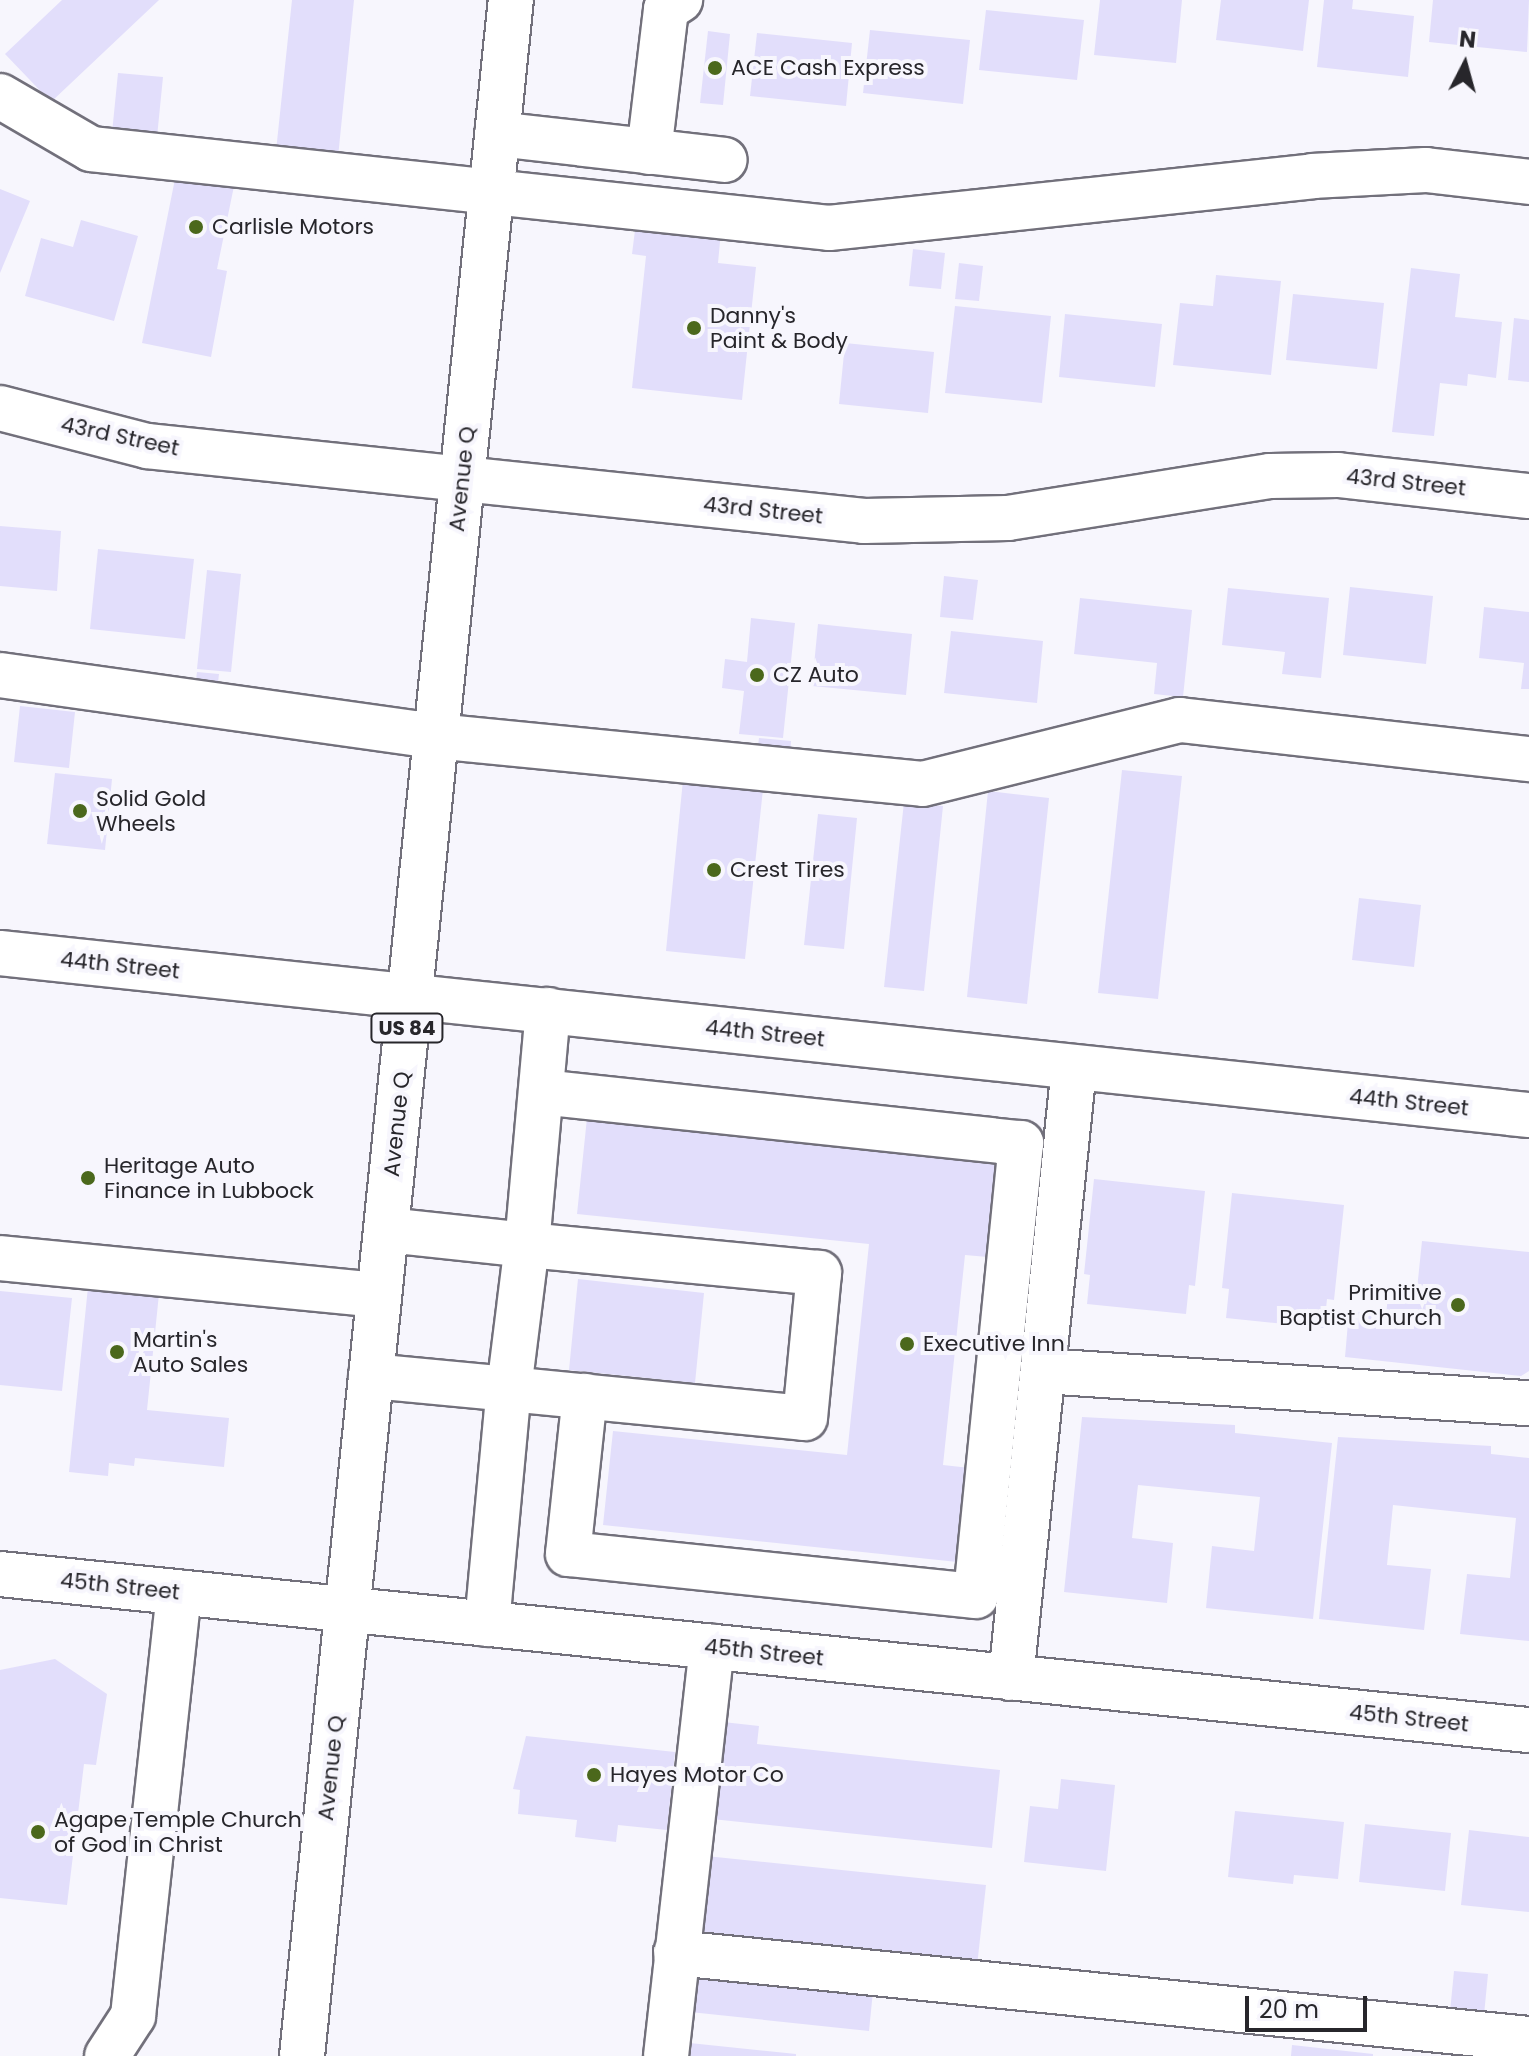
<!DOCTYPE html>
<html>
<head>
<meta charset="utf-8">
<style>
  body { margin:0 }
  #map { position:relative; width:1529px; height:2056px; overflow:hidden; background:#f7f6fd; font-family:Poppins,sans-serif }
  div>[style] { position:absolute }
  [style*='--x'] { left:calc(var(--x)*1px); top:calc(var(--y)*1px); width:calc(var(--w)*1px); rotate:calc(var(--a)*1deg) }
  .building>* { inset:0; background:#e2defb }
  .roads { filter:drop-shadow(2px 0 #72707b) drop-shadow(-2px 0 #72707b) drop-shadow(0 2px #72707b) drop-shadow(0 -2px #72707b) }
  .minor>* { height:44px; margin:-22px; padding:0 22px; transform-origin:22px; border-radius:22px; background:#fff }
  .highway>* { height:44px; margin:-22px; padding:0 22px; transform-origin:22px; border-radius:22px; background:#fff }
  .dots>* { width:22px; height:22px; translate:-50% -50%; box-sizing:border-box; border:4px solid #f7f6fd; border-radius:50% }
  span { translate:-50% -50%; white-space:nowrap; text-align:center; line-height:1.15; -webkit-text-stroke:8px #f7f6fd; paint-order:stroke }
  .shield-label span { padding:2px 6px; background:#f7f6fd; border:2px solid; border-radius:6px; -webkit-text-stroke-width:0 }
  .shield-label { font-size:20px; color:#27262b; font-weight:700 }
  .poi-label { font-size:22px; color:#27262b }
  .left { translate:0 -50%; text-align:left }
  .right { translate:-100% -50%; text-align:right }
  .street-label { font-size:22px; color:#27262b }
  .north { position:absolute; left:1425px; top:24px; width:80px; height:80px; -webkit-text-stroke:6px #f7f6fd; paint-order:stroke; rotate:6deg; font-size:22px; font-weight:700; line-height:32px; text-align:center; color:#27262b }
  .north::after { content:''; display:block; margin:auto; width:28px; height:36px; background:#27262b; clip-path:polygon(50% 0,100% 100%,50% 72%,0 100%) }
  .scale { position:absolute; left:1245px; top:1996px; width:122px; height:36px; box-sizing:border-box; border:4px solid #27262b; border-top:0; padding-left:10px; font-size:24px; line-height:28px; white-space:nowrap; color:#27262b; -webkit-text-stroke:6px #f7f6fd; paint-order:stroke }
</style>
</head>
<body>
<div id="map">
  <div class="building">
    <i style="clip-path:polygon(62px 0,159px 0,51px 102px,5px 54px)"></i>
    <i style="clip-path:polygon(292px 0,354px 0,338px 157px,276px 151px)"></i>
    <i style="clip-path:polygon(1100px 0,1182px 0,1176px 63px,1094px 55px)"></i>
    <i style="clip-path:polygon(1221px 0,1309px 0,1303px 51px,1216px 40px)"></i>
    <i style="clip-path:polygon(1324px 0,1353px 0,1352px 9px,1414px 16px,1408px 77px,1317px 67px)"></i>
    <i style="clip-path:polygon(1433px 0,1529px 0,1527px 52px,1429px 42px)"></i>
    <i style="clip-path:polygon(986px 10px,1084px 20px,1077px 80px,979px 70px)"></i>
    <i style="clip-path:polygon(870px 30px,970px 40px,963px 104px,863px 93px)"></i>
    <i style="clip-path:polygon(708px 31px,730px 34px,723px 105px,700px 103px)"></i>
    <i style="clip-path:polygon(757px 33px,852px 43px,846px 106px,750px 96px)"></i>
    <i style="clip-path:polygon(118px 73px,163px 77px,157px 137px,112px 133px)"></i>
    <i style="clip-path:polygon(176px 174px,234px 186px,217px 269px,227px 271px,211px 357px,142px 343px)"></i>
    <i style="clip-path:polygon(0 189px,30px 201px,0 273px)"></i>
    <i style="clip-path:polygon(81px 220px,138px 236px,114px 321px,25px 296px,41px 238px,73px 247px)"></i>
    <i style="clip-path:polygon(636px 222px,721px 231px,718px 263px,756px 267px,742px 400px,632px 388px,646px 256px,632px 254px)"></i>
    <i style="clip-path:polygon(913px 249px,945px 253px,941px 289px,909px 286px)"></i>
    <i style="clip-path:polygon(959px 263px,983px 266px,979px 301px,955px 299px)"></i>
    <i style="clip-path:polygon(1411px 268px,1460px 274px,1455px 317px,1502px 322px,1496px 378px,1468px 374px,1467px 386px,1440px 383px,1434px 436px,1392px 432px)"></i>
    <i style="clip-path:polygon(1216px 275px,1281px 281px,1271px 375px,1173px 365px,1180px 303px,1213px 306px)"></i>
    <i style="clip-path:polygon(1293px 294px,1384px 303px,1377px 369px,1286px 360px)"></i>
    <i style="clip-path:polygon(955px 306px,1051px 316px,1042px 403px,945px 393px)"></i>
    <i style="clip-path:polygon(1065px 314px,1162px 324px,1155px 387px,1059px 377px)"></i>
    <i style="clip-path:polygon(1514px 318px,1529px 320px,1529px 382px,1508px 380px)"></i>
    <i style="clip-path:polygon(845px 343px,934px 352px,928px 413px,839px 404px)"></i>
    <i style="clip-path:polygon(0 526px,61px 531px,57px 591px,0 586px)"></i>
    <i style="clip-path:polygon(98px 549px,194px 559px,185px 639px,90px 629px)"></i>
    <i style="clip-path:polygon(207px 570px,241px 574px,231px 672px,197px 669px)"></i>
    <i style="clip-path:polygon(944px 576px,978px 580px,973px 620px,940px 617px)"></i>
    <i style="clip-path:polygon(1350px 587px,1433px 596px,1426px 664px,1343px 655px)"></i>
    <i style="clip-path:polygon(1228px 588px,1329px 598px,1321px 678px,1282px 674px,1285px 652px,1222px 645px)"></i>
    <i style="clip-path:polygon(1080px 598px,1192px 610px,1183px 697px,1154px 694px,1157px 663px,1074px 654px)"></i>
    <i style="clip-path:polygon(1484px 607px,1529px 612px,1529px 689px,1521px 689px,1524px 663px,1479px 658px)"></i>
    <i style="clip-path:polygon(751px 618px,795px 623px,783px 738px,739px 734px,744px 691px,722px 688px,725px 659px,747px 662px)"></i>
    <i style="clip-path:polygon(818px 624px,912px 634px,906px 695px,812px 686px)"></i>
    <i style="clip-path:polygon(951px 631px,1043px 641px,1037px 703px,944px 693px)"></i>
    <i style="clip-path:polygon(197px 672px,219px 674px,217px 691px,195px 689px)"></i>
    <i style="clip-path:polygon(20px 706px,75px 712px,69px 768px,14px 762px)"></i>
    <i style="clip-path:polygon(759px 738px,791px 741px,790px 758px,757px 755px)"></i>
    <i style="clip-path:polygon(1122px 770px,1182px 776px,1158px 999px,1098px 993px)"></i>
    <i style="clip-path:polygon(55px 773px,112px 779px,105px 850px,47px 844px)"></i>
    <i style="clip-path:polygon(683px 780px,763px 789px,745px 959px,666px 951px)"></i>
    <i style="clip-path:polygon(988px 791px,1049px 798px,1027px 1004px,967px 997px)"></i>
    <i style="clip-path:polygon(904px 802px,943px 806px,924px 991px,884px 987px)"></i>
    <i style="clip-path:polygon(818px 814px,857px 818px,844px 949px,804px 945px)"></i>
    <i style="clip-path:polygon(1359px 898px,1421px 905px,1414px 967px,1352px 960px)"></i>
    <i style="clip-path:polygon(587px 1118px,1008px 1162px,999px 1258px,965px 1255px,943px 1465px,979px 1469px,967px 1563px,603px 1525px,613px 1431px,847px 1455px,869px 1244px,577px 1214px)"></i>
    <i style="clip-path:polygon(1094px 1179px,1205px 1191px,1195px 1286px,1189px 1285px,1186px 1314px,1087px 1304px,1090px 1275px,1084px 1274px)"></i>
    <i style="clip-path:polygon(1232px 1193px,1344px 1205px,1334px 1300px,1327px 1299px,1324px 1328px,1226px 1318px,1229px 1289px,1222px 1288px)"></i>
    <i style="clip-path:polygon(1422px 1241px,1529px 1252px,1529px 1371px,1521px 1376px,1345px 1357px,1349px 1311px,1386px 1315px,1388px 1296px,1416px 1299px)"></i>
    <i style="clip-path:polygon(578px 1279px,704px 1293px,695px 1383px,569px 1370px)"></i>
    <i style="clip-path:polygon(88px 1287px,159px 1294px,147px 1410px,229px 1418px,224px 1467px,135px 1458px,134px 1466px,109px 1463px,108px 1476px,69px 1472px)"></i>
    <i style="clip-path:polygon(0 1291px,72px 1298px,62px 1391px,0 1385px)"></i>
    <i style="clip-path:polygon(1082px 1417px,1235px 1425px,1235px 1433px,1332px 1443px,1313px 1619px,1206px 1608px,1212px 1546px,1254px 1551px,1260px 1497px,1138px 1485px,1132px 1538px,1173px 1543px,1167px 1603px,1064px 1592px)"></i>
    <i style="clip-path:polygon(1338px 1437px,1491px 1446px,1491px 1454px,1529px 1458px,1529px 1641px,1460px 1634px,1467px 1574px,1510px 1578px,1516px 1518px,1393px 1505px,1387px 1565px,1431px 1569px,1424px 1630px,1319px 1619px)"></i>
    <i style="clip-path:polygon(55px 1659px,107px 1694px,96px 1765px,84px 1764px,67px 1905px,0 1898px,0 1670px)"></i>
    <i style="clip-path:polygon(723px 1722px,759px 1726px,757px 1744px,1000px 1770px,992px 1848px,712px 1819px)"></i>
    <i style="clip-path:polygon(526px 1736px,675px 1752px,667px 1830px,618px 1825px,616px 1842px,575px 1837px,577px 1820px,518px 1814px,520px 1790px,513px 1789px)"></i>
    <i style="clip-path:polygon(1061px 1779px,1115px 1785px,1106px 1871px,1024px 1862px,1030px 1806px,1058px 1809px)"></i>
    <i style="clip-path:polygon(1235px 1811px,1344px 1822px,1338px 1879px,1294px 1875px,1293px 1884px,1228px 1877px)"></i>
    <i style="clip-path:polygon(1365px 1824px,1451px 1833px,1445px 1891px,1359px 1882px)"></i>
    <i style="clip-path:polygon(1469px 1830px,1529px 1837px,1529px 1912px,1461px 1905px)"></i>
    <i style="clip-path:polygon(706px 1856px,986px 1885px,977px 1966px,698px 1937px)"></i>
    <i style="clip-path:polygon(1454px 1971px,1488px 1974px,1484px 2015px,1450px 2012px)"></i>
    <i style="clip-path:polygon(699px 1973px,873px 1991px,869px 2031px,690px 2012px,682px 2001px)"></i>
    <i style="clip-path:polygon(680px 2042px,796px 2054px,796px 2056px,678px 2056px)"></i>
    <i style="clip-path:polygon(1292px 2045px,1373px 2054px,1373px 2056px,1291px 2056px)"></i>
  </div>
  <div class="roads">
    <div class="minor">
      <i style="--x:0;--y:96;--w:105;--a:30.2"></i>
      <i style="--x:91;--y:149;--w:742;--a:6.11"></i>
      <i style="--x:829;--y:228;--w:486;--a:-6.1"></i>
      <i style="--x:1312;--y:176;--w:114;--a:-3"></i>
      <i style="--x:1426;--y:170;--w:104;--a:6.6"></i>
      <i style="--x:497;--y:134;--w:229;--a:6.5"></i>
      <i style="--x:649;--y:152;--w:144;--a:-83.2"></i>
      <i style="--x:666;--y:9;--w:17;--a:-33"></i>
      <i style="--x:0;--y:408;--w:152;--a:14.5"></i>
      <i style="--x:147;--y:446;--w:721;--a:5.97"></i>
      <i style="--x:864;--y:521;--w:144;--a:-1.2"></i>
      <i style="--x:1008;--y:518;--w:265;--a:-9.1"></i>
      <i style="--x:1270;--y:476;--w:68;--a:-0.8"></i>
      <i style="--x:1338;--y:475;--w:192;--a:6.3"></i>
      <i style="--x:0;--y:675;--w:439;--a:8"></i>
      <i style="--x:435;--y:736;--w:490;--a:5.6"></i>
      <i style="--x:923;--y:784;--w:265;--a:-14"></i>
      <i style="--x:1180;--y:720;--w:351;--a:6.4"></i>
      <i style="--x:0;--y:953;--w:1538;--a:6.05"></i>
      <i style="--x:541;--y:1092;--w:483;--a:6.1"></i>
      <i style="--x:1021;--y:1143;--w:455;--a:95.7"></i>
      <i style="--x:976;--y:1596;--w:410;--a:-174.1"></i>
      <i style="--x:568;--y:1554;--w:159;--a:-83.9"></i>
      <i style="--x:0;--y:1258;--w:380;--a:5.6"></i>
      <i style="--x:1043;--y:1371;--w:487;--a:3.8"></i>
      <i style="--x:371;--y:1376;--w:139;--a:5.4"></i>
      <i style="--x:509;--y:1389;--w:145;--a:-82.9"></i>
      <i style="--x:527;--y:1245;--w:141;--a:-173.9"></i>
      <i style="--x:0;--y:1574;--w:1537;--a:5.83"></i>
      <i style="--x:487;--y:1624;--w:236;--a:-84.7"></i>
      <i style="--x:509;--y:1389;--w:297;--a:5.6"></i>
      <i style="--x:805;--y:1418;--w:146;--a:-84.5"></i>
      <i style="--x:819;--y:1273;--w:293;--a:-174.5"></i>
      <i style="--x:527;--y:1245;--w:236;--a:-84.9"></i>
      <i style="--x:1011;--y:1678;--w:614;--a:-84.11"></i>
      <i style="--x:676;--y:1953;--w:857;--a:5.76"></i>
      <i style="--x:107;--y:2056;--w:48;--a:-57"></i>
      <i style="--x:133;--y:2016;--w:426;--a:-83.8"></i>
      <i style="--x:666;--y:2056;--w:412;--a:-83.6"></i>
    </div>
    <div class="highway">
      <i style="--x:302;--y:2056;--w:2067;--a:-84.2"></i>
    </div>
  </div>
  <div class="dots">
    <i style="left:715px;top:68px;background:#4b681c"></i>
    <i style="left:196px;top:227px;background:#4b681c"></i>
    <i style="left:694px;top:328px;background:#4b681c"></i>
    <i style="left:757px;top:675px;background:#4b681c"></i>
    <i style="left:80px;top:811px;background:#4b681c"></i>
    <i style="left:714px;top:870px;background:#4b681c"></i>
    <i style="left:88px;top:1178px;background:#4b681c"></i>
    <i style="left:1458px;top:1305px;background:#4b681c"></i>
    <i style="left:907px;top:1344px;background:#4b681c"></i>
    <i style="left:117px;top:1352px;background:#4b681c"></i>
    <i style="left:594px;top:1775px;background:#4b681c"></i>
    <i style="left:38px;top:1832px;background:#4b681c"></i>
  </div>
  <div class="shield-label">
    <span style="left:407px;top:1028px">US 84</span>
  </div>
  <div class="poi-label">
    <span class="left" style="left:731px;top:68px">ACE Cash Express</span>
    <span class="left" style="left:212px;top:227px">Carlisle Motors</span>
    <span class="left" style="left:710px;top:328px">Danny's<br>Paint &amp; Body</span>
    <span class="left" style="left:773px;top:675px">CZ Auto</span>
    <span class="left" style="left:96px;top:811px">Solid Gold<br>Wheels</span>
    <span class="left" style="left:730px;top:870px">Crest Tires</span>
    <span class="left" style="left:104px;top:1178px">Heritage Auto<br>Finance in Lubbock</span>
    <span class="right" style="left:1442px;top:1305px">Primitive<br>Baptist Church</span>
    <span class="left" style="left:133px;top:1352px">Martin's<br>Auto Sales</span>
    <span class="left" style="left:923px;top:1344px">Executive Inn</span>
    <span class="left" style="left:610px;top:1775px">Hayes Motor Co</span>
    <span class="left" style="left:54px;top:1832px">Agape Temple Church<br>of God in Christ</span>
  </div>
  <div class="street-label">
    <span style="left:120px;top:436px;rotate:12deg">43rd Street</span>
    <span style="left:462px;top:479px;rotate:-84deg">Avenue Q</span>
    <span style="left:1406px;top:482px;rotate:6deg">43rd Street</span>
    <span style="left:763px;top:510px;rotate:6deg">43rd Street</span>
    <span style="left:120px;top:965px;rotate:6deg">44th Street</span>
    <span style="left:765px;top:1033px;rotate:6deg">44th Street</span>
    <span style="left:1409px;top:1102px;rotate:6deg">44th Street</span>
    <span style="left:397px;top:1124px;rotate:-84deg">Avenue Q</span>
    <span style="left:120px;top:1586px;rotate:6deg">45th Street</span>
    <span style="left:764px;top:1652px;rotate:6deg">45th Street</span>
    <span style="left:1409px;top:1718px;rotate:6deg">45th Street</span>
    <span style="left:331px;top:1768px;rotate:-84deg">Avenue Q</span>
  </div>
  <div class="north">N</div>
  <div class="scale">20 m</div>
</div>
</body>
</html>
